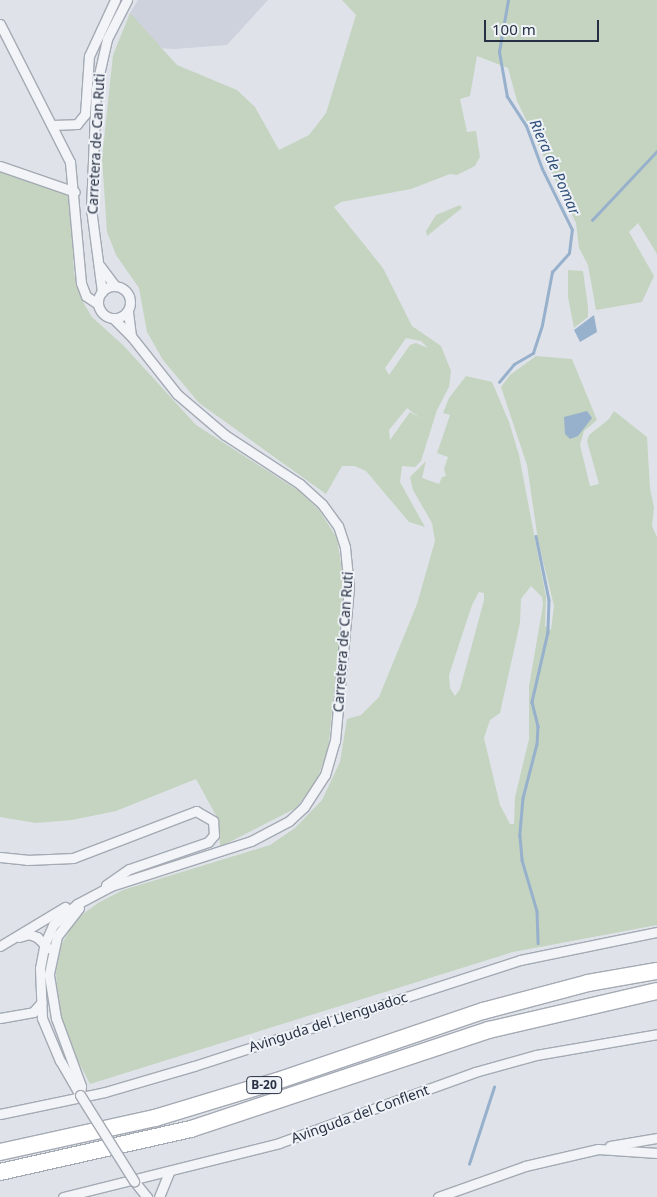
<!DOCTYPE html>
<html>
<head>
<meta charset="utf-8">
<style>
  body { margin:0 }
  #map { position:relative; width:657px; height:1197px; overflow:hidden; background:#dfe3e9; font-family:"Noto Sans",sans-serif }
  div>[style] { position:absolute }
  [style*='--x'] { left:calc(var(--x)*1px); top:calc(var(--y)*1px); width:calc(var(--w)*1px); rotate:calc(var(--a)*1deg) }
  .built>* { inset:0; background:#cdd2dc }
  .green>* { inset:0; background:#c4d4c0 }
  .water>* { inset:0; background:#97b0cc }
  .stream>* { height:2.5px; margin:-1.25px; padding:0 1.25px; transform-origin:1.25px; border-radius:1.25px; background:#97b0cc }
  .roads { filter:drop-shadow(1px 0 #a4aab4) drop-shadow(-1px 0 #a4aab4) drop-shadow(0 1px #a4aab4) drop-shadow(0 -1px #a4aab4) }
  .minor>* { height:9px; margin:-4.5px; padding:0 4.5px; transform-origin:4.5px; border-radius:4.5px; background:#f2f4f7 }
  .minor>.ring { margin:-4.5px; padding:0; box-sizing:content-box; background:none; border:9px solid #f2f4f7; border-radius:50% }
  .motorway>* { height:16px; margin:-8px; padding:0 8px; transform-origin:8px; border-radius:8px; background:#fff }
  .bridges { filter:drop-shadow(1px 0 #a4aab4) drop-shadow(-1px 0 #a4aab4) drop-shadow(0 1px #a4aab4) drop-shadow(0 -1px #a4aab4) }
  .minor-bridge>* { height:9px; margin:-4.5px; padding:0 4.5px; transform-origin:4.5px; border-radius:4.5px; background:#f2f4f7 }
  span { translate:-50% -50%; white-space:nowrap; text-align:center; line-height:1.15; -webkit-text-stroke:4px #eff2f7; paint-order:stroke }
  .shield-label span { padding:1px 4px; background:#eff2f7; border:1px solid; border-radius:4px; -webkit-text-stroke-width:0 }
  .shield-label { font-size:12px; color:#273042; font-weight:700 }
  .street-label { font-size:14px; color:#273042 }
  .water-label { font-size:15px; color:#2e4e78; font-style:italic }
  .scale { position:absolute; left:484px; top:20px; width:115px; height:22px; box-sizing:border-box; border:2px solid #273042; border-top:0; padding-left:6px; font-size:15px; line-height:18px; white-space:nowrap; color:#273042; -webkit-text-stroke:4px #eff2f7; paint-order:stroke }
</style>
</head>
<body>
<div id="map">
  <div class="built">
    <i style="clip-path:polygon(138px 0,268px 0,227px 45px,175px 49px,155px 48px,130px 13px)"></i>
  </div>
  <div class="green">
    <i style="clip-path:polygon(evenodd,342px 0,657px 0,657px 254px,638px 223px,629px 232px,654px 276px,642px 302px,596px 310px,588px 265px,579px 248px,576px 223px,517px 101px,508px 68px,477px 56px,470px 96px,460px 99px,467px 132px,476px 131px,480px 157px,475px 166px,457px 175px,450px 174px,411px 189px,341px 202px,334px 207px,383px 268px,412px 326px,441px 346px,451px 371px,449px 387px,437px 410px,421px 461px,415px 467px,402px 466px,400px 482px,425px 527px,409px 522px,366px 471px,355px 466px,342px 466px,326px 494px,199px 403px,163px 360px,147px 332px,139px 288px,116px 255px,107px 232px,102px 158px,113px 55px,130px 13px,177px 65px,237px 90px,255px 107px,279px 150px,309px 135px,326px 113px,356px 15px,342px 0,406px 338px,421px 341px,428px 348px,416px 343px,410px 345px,389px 375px,385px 368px,406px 338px,342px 0,407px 408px,420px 418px,410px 412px,390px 440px,389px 430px,407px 408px)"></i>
    <i style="clip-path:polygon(0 171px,70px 195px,74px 273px,83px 302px,92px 317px,124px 346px,196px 425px,299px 491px,319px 510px,337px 538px,345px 589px,328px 750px,316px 782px,296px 808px,220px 847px,219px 821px,196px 779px,116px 811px,72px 820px,36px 823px,0 817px)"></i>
    <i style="clip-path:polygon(460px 205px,462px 208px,427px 236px,426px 231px,436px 215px)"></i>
    <i style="clip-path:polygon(568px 270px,583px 271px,588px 307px,588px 317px,574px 328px,568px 297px)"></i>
    <i style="clip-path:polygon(evenodd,536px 356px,572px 359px,597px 420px,584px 431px,580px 445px,590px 486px,599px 484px,587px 441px,589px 435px,609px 419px,614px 411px,647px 437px,650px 488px,654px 508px,652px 526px,657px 537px,657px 925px,513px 952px,90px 1084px,67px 1040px,57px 1003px,56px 969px,61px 945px,76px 919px,98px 903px,123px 890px,270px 845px,295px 828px,322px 800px,340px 762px,347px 719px,361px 715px,379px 697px,417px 604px,435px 541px,432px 523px,413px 490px,410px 477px,426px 461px,422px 478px,439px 484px,442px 477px,446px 476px,444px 469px,448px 457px,437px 453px,450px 415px,443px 413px,449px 398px,466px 376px,492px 382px,509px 422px,519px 455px,546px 597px,545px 626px,551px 630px,554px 606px,538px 540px,527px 465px,501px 387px,510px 375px,536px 356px,531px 586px,542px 597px,543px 605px,529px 686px,529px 739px,515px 797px,514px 824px,510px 824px,500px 805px,484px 738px,490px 720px,500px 713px,520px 623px,521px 599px,531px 586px,536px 356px,479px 592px,484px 593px,484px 600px,460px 689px,455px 696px,450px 688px,449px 675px,472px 605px,479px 592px)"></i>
  </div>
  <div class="water">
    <i style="clip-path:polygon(594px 315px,597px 332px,580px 342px,574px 330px)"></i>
    <i style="clip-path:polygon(587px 411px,592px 418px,578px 436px,570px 439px,565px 434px,564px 417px)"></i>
  </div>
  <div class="stream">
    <i style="--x:592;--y:220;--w:95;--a:-46.7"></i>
    <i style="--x:499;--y:382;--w:23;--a:-50"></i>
    <i style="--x:514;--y:364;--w:22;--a:-30"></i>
    <i style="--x:533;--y:353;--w:29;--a:-72"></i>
    <i style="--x:542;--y:325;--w:54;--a:-79.3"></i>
    <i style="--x:552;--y:272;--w:25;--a:-48"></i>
    <i style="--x:569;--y:253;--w:23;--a:-83"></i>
    <i style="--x:572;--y:230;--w:68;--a:-116.2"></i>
    <i style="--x:542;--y:169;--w:46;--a:-110.4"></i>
    <i style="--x:526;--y:126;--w:35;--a:-123"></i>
    <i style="--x:507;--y:97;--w:46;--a:-100.1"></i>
    <i style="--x:499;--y:52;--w:53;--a:-80.2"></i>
    <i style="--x:536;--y:536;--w:65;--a:78.5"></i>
    <i style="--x:549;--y:600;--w:32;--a:92"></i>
    <i style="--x:548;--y:632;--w:72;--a:102.9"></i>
    <i style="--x:532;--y:702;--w:25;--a:76"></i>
    <i style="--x:538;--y:726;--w:18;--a:93"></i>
    <i style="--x:537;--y:744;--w:56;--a:104.5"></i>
    <i style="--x:523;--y:798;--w:38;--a:95"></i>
    <i style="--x:520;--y:836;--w:24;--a:85"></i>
    <i style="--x:522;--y:860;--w:53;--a:73.6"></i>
    <i style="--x:537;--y:911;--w:32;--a:88"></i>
    <i style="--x:469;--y:1164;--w:81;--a:-72"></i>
  </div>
  <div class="roads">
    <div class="minor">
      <i style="--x:0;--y:24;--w:155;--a:63.1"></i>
      <i style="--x:70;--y:162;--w:121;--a:84.8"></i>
      <i style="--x:81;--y:283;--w:14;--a:69"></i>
      <i style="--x:86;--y:296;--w:14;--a:34"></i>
      <i style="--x:52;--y:125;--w:25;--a:-2"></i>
      <i style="--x:77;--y:124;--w:13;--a:-51"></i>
      <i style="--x:85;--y:114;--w:58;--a:-86.1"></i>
      <i style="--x:89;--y:56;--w:62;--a:-65.1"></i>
      <i style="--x:0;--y:166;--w:79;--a:19.1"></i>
      <i style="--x:100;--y:266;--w:25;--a:53"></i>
      <i class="ring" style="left:98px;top:286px;width:23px;height:23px"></i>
      <i style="--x:102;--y:292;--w:85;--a:-97.5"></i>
      <i style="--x:91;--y:208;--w:120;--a:-87.6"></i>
      <i style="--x:96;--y:88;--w:50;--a:-77.3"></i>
      <i style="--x:107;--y:39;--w:44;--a:-62.9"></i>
      <i style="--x:114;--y:319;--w:24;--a:45"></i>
      <i style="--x:0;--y:857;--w:27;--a:6"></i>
      <i style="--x:27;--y:860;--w:46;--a:-2.5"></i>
      <i style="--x:73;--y:858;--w:132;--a:-20.9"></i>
      <i style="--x:196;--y:811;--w:20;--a:30"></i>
      <i style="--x:213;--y:821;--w:14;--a:86"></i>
      <i style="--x:214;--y:835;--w:9;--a:131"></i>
      <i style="--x:208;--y:842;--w:83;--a:161.1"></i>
      <i style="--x:129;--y:869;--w:28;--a:145"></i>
      <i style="--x:79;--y:908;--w:36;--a:128"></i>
      <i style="--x:57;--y:936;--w:40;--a:102"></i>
      <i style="--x:49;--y:975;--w:44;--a:80.8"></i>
      <i style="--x:56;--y:1018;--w:72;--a:69.8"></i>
      <i style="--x:81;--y:1086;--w:9;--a:96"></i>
      <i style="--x:19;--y:937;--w:10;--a:-17"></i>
      <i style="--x:29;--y:934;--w:9;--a:21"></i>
      <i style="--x:37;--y:937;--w:16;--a:45"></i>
      <i style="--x:0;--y:946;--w:76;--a:-31"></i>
      <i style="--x:0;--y:1018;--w:34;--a:-10"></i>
      <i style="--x:33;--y:1012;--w:13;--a:-48"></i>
      <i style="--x:80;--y:1095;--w:39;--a:-120"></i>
      <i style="--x:60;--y:1061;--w:47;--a:-112.7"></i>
      <i style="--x:42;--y:1018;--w:50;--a:-92.3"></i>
      <i style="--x:40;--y:968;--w:25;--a:-79"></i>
      <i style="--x:45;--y:943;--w:20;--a:-66"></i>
      <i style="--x:53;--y:925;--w:32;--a:-41"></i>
      <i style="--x:77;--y:904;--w:38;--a:-28"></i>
      <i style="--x:111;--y:886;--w:147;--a:-17.8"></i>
      <i style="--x:251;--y:841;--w:43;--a:-27.8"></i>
      <i style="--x:289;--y:821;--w:21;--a:-43"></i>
      <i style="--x:304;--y:807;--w:38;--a:-57"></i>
      <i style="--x:325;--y:775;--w:35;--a:-74"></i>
      <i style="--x:335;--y:741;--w:154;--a:-84.8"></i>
      <i style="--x:349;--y:588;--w:41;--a:-95.6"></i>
      <i style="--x:345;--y:547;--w:22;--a:-108"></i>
      <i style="--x:338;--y:526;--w:27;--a:-126"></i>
      <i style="--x:322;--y:504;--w:30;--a:-138"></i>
      <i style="--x:300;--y:484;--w:90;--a:-146.8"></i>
      <i style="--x:225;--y:435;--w:63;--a:-139.5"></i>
      <i style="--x:177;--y:394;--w:74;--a:-128.4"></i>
      <i style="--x:131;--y:336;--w:25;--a:-97"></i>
      <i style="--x:0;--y:1114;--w:107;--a:-11.8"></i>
      <i style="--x:105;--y:1092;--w:93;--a:-16.3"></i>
      <i style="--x:194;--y:1066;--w:343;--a:-18"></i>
      <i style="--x:520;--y:960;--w:140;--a:-11.6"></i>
      <i style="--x:610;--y:1146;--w:48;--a:-9.7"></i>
      <i style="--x:134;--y:1181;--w:21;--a:51"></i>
      <i style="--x:63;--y:1197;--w:223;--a:-14"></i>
      <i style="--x:279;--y:1143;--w:208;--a:-19.9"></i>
      <i style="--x:475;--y:1072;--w:63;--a:-15.6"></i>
      <i style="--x:536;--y:1055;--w:123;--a:-9.8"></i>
      <i style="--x:159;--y:1197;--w:27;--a:-68"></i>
      <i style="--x:438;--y:1197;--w:92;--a:-19.6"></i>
      <i style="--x:525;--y:1166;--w:75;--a:-13.1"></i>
      <i style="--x:598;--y:1149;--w:59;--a:3.9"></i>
    </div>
    <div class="motorway">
      <i style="--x:0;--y:1152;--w:159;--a:-12.4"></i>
      <i style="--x:155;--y:1118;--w:127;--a:-16.9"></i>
      <i style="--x:277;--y:1081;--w:218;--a:-18.8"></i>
      <i style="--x:483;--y:1011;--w:109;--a:-14.9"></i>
      <i style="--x:588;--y:983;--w:70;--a:-9.9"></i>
      <i style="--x:0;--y:1172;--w:196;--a:-12.7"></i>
      <i style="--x:191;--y:1129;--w:314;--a:-18.4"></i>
      <i style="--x:489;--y:1030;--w:172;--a:-13.1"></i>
    </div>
  </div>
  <div class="bridges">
    <div class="minor-bridge">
      <i style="--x:80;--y:1095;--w:102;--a:57.9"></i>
    </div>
  </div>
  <div class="shield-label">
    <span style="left:264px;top:1085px">B-20</span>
  </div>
  <div class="street-label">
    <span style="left:96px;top:144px;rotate:-87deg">Carretera de Can Ruti</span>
    <span style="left:343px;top:642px;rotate:-86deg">Carretera de Can Ruti</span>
    <span style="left:328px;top:1022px;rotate:-18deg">Avinguda del Llenguadoc</span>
    <span style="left:360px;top:1114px;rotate:-20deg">Avinguda del Conflent</span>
  </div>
  <div class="water-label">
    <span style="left:555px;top:167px;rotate:66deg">Riera de Pomar</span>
  </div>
  <div class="scale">100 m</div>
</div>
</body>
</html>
